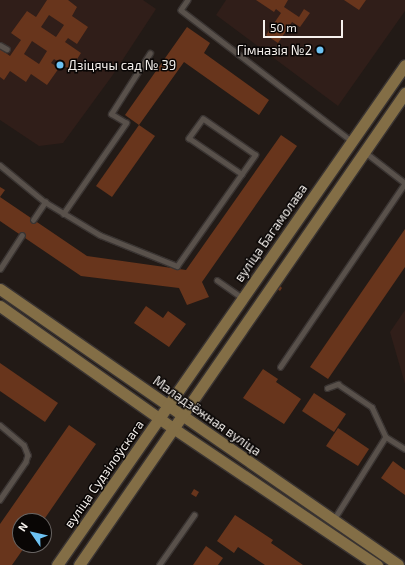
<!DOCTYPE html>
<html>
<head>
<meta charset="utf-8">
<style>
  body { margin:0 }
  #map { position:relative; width:405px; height:565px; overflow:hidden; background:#221a16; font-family:"Exo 2",sans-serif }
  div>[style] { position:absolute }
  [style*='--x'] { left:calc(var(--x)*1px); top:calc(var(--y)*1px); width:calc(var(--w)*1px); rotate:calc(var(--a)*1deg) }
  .education>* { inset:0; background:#301e19 }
  .building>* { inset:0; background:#68351c }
  .roads { filter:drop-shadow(1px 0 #3a3432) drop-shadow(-1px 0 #3a3432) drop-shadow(0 1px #3a3432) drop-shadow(0 -1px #3a3432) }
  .service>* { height:4.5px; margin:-2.25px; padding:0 2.25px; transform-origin:2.25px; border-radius:2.25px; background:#59514b }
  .secondary>* { height:11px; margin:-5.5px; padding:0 5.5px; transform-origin:5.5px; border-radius:5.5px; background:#836e46 }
  .dots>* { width:11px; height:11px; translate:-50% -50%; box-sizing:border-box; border:2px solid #090605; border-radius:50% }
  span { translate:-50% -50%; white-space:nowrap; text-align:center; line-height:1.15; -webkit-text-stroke:3px #090605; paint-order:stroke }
  .poi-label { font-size:13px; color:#f6f1ed }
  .right { translate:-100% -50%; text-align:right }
  .left { translate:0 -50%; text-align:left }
  .street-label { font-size:13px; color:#f6f1ed }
  .north { position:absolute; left:12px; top:513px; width:40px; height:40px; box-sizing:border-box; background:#090605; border:1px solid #686462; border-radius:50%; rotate:304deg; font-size:11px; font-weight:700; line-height:16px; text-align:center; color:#f6f1ed }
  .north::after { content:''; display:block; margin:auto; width:14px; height:18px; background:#6dc2f3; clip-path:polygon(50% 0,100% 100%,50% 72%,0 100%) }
  .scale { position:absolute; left:263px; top:20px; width:80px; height:18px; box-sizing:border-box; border:2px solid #f6f1ed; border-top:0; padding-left:5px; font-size:12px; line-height:14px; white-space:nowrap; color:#f6f1ed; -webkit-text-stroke:3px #090605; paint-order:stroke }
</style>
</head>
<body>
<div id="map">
  <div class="education">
    <i style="clip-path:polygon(0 0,143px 0,156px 9px,112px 76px,63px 143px,39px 146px,0 120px)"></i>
    <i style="clip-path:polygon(226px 0,405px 0,405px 11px,338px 106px,216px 15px)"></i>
    <i style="clip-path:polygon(405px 310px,405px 384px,390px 332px)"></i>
  </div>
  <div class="building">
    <i style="clip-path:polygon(evenodd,47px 0,68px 0,77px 7px,72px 16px,88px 27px,77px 44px,68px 38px,65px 42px,81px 53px,70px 70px,54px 59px,51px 63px,59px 68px,47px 85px,31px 74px,26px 82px,10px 71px,4px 80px,0 77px,0 49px,10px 56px,21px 40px,11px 33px,27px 11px,36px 17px,47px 0,49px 15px,64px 25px,56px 37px,41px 27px,49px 15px,47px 0,32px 41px,47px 51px,39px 64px,24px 54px,32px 41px)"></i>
    <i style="clip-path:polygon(256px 0,288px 0,284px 7px,299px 17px,304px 9px,310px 13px,300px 27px,292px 22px,278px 43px,266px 35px,281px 13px,276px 9px,274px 12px)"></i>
    <i style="clip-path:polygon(344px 0,366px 0,359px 10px)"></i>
    <i style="clip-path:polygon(187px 27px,210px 43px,204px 53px,269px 100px,259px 115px,184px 62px,139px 125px,125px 115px)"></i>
    <i style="clip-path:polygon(139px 125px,155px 136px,112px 197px,96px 186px)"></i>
    <i style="clip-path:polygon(281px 135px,297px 146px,202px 282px,209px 297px,187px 305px,179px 288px,81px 276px,0 221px,0 197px,87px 256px,186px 270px)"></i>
    <i style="clip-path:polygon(0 187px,5px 190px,0 197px)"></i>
    <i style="clip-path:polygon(405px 229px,405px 267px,328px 379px,310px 367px)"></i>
    <i style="clip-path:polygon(279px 285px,282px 288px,280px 291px,277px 289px)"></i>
    <i style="clip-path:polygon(146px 306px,163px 318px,168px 311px,186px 324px,169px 347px,134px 323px)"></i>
    <i style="clip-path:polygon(0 363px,58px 403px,45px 422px,0 391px)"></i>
    <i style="clip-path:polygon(263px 369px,278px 379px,276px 382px,301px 399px,284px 424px,243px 398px)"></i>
    <i style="clip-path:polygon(314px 393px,346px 414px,334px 432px,302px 411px)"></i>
    <i style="clip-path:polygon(69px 425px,96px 444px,43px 521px,20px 521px,20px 545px,26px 545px,12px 565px,0 565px,0 524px)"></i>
    <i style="clip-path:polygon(338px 428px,369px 449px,358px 466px,326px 446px)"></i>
    <i style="clip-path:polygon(393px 461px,405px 470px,405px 495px,381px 478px)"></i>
    <i style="clip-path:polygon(194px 489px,199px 492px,196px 497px,191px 494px)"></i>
    <i style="clip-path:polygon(235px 515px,273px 540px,271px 543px,303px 565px,265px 565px,238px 547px,234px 553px,217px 541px)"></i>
    <i style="clip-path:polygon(206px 546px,223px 558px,218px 565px,193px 565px)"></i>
  </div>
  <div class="roads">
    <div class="service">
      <i style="--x:188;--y:0;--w:12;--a:125"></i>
      <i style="--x:181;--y:10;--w:215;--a:37.5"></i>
      <i style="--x:0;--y:45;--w:8;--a:30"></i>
      <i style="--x:365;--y:152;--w:51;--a:37.8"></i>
      <i style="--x:0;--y:165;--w:58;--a:39.4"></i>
      <i style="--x:45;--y:202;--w:64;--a:31"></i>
      <i style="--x:100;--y:235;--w:83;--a:21.9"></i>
      <i style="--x:177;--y:266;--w:136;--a:-54.9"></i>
      <i style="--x:255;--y:155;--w:63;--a:-145.3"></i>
      <i style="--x:203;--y:119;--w:24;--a:126"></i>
      <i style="--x:189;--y:138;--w:64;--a:34.2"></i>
      <i style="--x:63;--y:214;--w:111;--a:-55.3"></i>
      <i style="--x:126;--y:123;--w:17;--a:-149"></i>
      <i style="--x:111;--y:114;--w:72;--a:-57.4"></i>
      <i style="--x:33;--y:220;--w:22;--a:-56"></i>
      <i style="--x:0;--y:269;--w:40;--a:-57.1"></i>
      <i style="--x:217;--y:280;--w:32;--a:35"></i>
      <i style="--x:280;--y:367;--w:222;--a:-55.8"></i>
      <i style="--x:327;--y:388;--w:12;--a:-20"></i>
      <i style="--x:338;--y:384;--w:41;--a:34.1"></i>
      <i style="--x:372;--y:407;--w:33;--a:65"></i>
      <i style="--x:386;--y:437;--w:98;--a:122.1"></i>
      <i style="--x:0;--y:425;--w:31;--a:40"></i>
      <i style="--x:24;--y:445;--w:11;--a:68"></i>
      <i style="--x:28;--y:455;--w:7;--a:106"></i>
      <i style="--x:26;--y:462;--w:46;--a:124.4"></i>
      <i style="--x:386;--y:437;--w:22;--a:32"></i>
      <i style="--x:159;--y:565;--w:61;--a:-55"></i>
    </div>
    <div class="secondary">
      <i style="--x:0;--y:289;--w:484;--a:34.7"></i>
      <i style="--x:0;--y:306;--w:212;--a:35.2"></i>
      <i style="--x:173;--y:428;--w:246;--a:33.9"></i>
      <i style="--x:57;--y:565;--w:609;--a:-55.16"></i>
      <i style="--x:79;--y:565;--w:574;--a:-55.37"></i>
    </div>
  </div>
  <div class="dots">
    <i style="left:320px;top:50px;background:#6dc2f3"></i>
    <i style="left:60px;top:65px;background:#6dc2f3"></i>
  </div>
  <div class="poi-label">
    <span class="right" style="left:312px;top:50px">Гімназія №2</span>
    <span class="left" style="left:68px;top:65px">Дзіцячы сад № 39</span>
  </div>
  <div class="street-label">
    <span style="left:271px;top:233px;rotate:-55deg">вуліца Багамолава</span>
    <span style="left:207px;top:416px;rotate:35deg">Маладзёжная вуліца</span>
    <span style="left:104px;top:474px;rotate:-55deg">вуліца Судзілоўскага</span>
  </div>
  <div class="north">N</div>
  <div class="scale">50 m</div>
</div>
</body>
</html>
